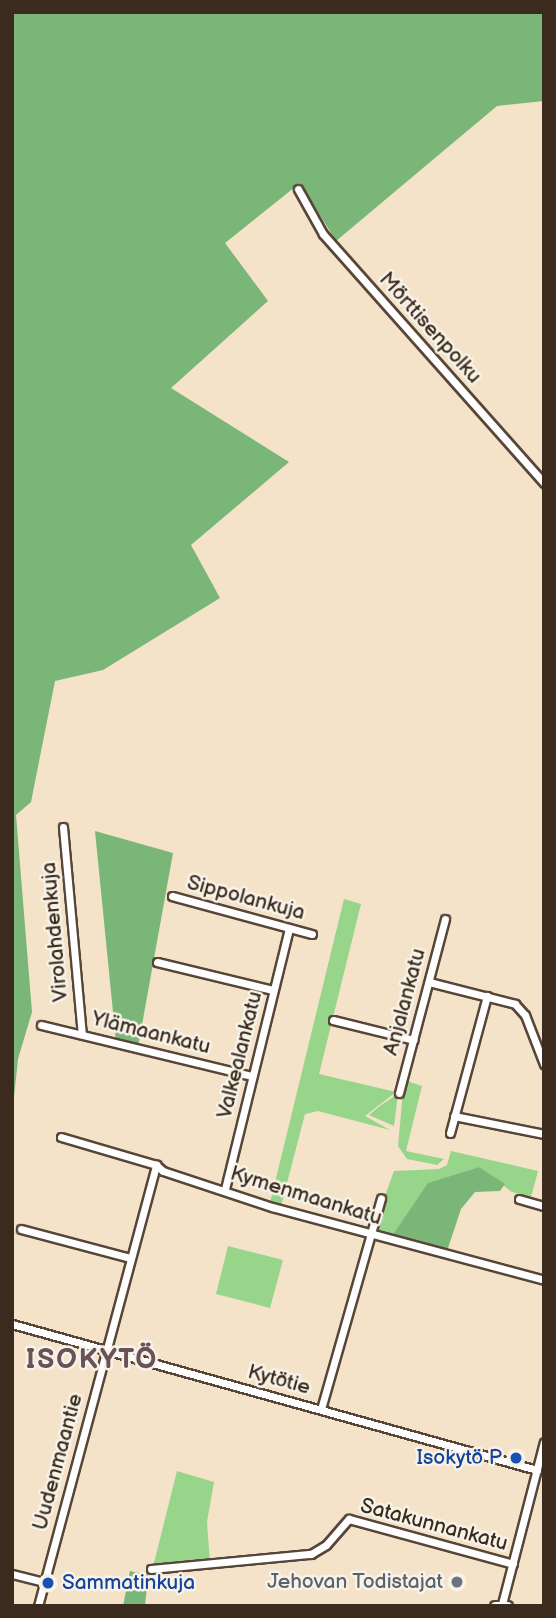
<!DOCTYPE html>
<html>
<head>
<meta charset="utf-8">
<style>
  body { margin:0 }
  #map { position:relative; width:556px; height:1618px; overflow:hidden; background:#f4e2c9; font-family:"Balsamiq Sans",sans-serif }
  div>[style] { position:absolute }
  [style*='--x'] { left:calc(var(--x)*1px); top:calc(var(--y)*1px); width:calc(var(--w)*1px); rotate:calc(var(--a)*1deg) }
  .green>* { inset:0; background:#97d58b }
  .forest>* { inset:0; background:#79b677 }
  .roads { filter:drop-shadow(2px 0 #574638) drop-shadow(-2px 0 #574638) drop-shadow(0 2px #574638) drop-shadow(0 -2px #574638) }
  .minor>* { height:7px; margin:-3.5px; padding:0 3.5px; transform-origin:3.5px; border-radius:3.5px; background:#fff }
  .tertiary>* { height:9px; margin:-4.5px; padding:0 4.5px; transform-origin:4.5px; border-radius:4.5px; background:#fff }
  .dots>* { width:19px; height:19px; translate:-50% -50%; box-sizing:border-box; border:4px solid #f7f3e8; border-radius:50% }
  span { translate:-50% -50%; white-space:nowrap; text-align:center; line-height:1.15; -webkit-text-stroke:5px #f7f3e8; paint-order:stroke }
  .street-label { font-size:21px; color:#3b2a1e }
  .transit-label { font-size:21px; color:#164399 }
  .right { translate:-100% -50%; text-align:right }
  .left { translate:0 -50%; text-align:left }
  .worship-label { font-size:21px; color:#5b616d }
  .district-label { font-size:28px; color:#6a5258; font-weight:700; letter-spacing:2px }
  .frame { position:absolute; inset:0; border:14px solid #3b2a1e; pointer-events:none }
</style>
</head>
<body>
<div id="map">
  <div class="green">
    <i style="clip-path:polygon(344px 899px,361px 904px,319px 1074px,396px 1092px,365px 1116px,390px 1130px,318px 1111px,305px 1114px,281px 1206px,270px 1203px)"></i>
    <i style="clip-path:polygon(404px 1080px,422px 1086px,406px 1151px,444px 1159px,437px 1165px,407px 1159px,398px 1146px)"></i>
    <i style="clip-path:polygon(398px 1094px,394px 1126px,369px 1115px,381px 1105px)"></i>
    <i style="clip-path:polygon(451px 1151px,538px 1171px,531px 1197px,512px 1192px,479px 1167px,429px 1183px,392px 1236px,372px 1231px,394px 1171px,439px 1169px,447px 1165px)"></i>
    <i style="clip-path:polygon(228px 1246px,283px 1260px,270px 1308px,216px 1294px)"></i>
    <i style="clip-path:polygon(177px 1471px,214px 1482px,207px 1522px,210px 1562px,153px 1567px)"></i>
  </div>
  <div class="forest">
    <i style="clip-path:polygon(12px 12px,544px 12px,544px 101px,497px 106px,336px 241px,300px 183px,225px 243px,268px 301px,171px 388px,289px 462px,191px 545px,220px 598px,103px 670px,55px 681px,31px 802px,16px 815px,32px 1012px,18px 1059px,12px 1116px)"></i>
    <i style="clip-path:polygon(95px 831px,173px 853px,138px 1047px,116px 1042px)"></i>
    <i style="clip-path:polygon(479px 1167px,505px 1184px,500px 1191px,475px 1192px,461px 1209px,447px 1251px,392px 1236px,428px 1183px)"></i>
    <i style="clip-path:polygon(130px 1571px,148px 1575px,145px 1606px,123px 1606px)"></i>
  </div>
  <div class="roads">
    <div class="minor">
      <i style="--x:298;--y:189;--w:51;--a:60.9"></i>
      <i style="--x:323;--y:234;--w:333;--a:48.4"></i>
      <i style="--x:63;--y:827;--w:208;--a:84.8"></i>
      <i style="--x:172;--y:896;--w:145;--a:15.2"></i>
      <i style="--x:157;--y:962;--w:119;--a:13.6"></i>
      <i style="--x:429;--y:982;--w:89;--a:14.3"></i>
      <i style="--x:515;--y:1004;--w:15;--a:48"></i>
      <i style="--x:525;--y:1015;--w:53;--a:68.8"></i>
      <i style="--x:333;--y:1020;--w:83;--a:13.9"></i>
      <i style="--x:41;--y:1025;--w:217;--a:13.6"></i>
      <i style="--x:399;--y:1093;--w:180;--a:-75.2"></i>
      <i style="--x:454;--y:1116;--w:92;--a:11.3"></i>
      <i style="--x:450;--y:1133;--w:142;--a:-74.9"></i>
      <i style="--x:61;--y:1137;--w:99;--a:16.4"></i>
      <i style="--x:156;--y:1165;--w:9;--a:41"></i>
      <i style="--x:163;--y:1171;--w:115;--a:18.3"></i>
      <i style="--x:272;--y:1207;--w:282;--a:15"></i>
      <i style="--x:225;--y:1189;--w:268;--a:-76.2"></i>
      <i style="--x:519;--y:1199;--w:26;--a:16"></i>
      <i style="--x:21;--y:1229;--w:113;--a:14.9"></i>
      <i style="--x:12;--y:1324;--w:545;--a:15.54"></i>
      <i style="--x:321;--y:1409;--w:219;--a:-74.1"></i>
      <i style="--x:151;--y:1569;--w:161;--a:-5.4"></i>
      <i style="--x:311;--y:1554;--w:17;--a:-31"></i>
      <i style="--x:326;--y:1545;--w:35;--a:-49"></i>
      <i style="--x:349;--y:1519;--w:170;--a:15.3"></i>
      <i style="--x:12;--y:1574;--w:33;--a:14"></i>
      <i style="--x:502;--y:1604;--w:167;--a:-75.5"></i>
      <i style="--x:38;--y:1606;--w:457;--a:-75"></i>
    </div>
    <div class="tertiary">
      <i style="--x:495;--y:1606;--w:12;--a:0"></i>
    </div>
  </div>
  <div class="dots">
    <i style="left:516px;top:1458px;background:#1a4fb4"></i>
    <i style="left:457px;top:1582px;background:#6b7280"></i>
    <i style="left:48px;top:1583px;background:#1a4fb4"></i>
  </div>
  <div class="street-label">
    <span style="left:430px;top:328px;rotate:48deg">Mörttisenpolku</span>
    <span style="left:246px;top:898px;rotate:15deg">Sippolankuja</span>
    <span style="left:55px;top:932px;rotate:-95deg">Virolahdenkuja</span>
    <span style="left:405px;top:1002px;rotate:-75deg">Anjalankatu</span>
    <span style="left:151px;top:1033px;rotate:14deg">Ylämaankatu</span>
    <span style="left:240px;top:1055px;rotate:-76deg">Valkealankatu</span>
    <span style="left:306px;top:1196px;rotate:17deg">Kymenmaankatu</span>
    <span style="left:279px;top:1380px;rotate:15deg">Kytötie</span>
    <span style="left:58px;top:1462px;rotate:-75deg">Uudenmaantie</span>
    <span style="left:434px;top:1525px;rotate:15deg">Satakunnankatu</span>
  </div>
  <div class="transit-label">
    <span class="right" style="left:502px;top:1458px">Isokytö P</span>
    <span class="left" style="left:62px;top:1583px">Sammatinkuja</span>
  </div>
  <div class="worship-label">
    <span class="right" style="left:443px;top:1582px">Jehovan Todistajat</span>
  </div>
  <div class="district-label">
    <span style="left:92px;top:1360px">ISOKYTÖ</span>
  </div>
  <div class="frame"></div>
</div>
</body>
</html>
